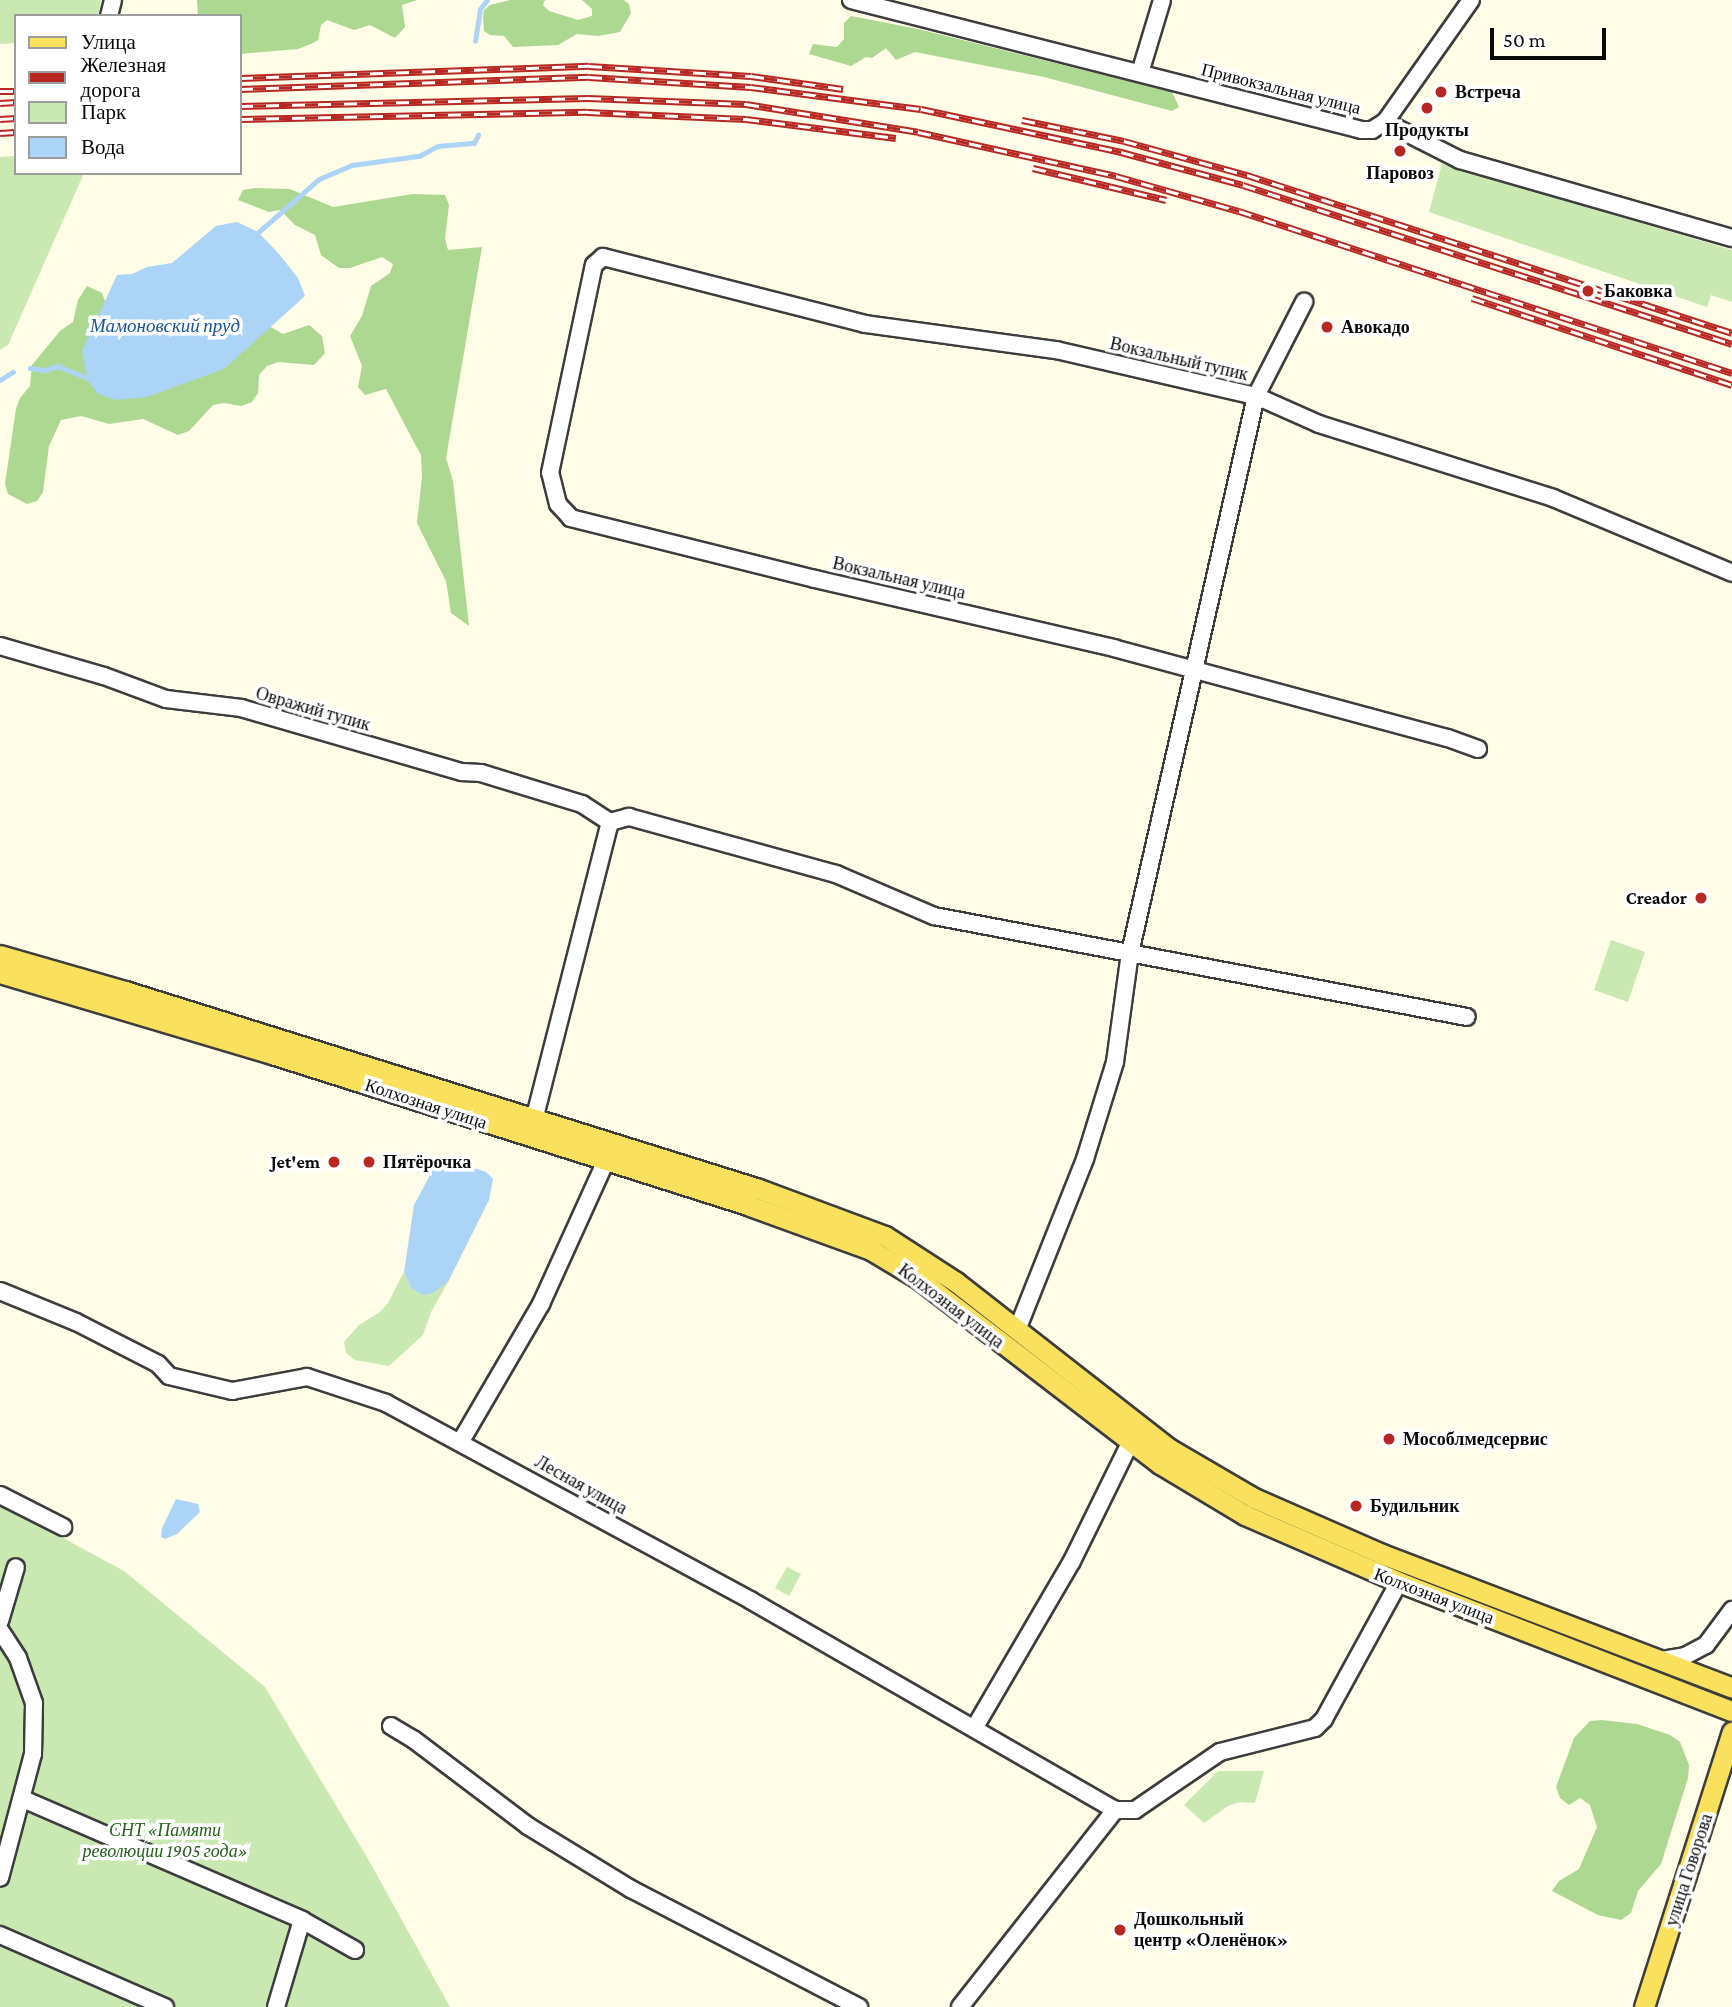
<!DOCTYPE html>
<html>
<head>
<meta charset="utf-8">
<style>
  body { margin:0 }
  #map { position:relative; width:1732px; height:2007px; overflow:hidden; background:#fffce7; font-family:"Crimson Pro",serif }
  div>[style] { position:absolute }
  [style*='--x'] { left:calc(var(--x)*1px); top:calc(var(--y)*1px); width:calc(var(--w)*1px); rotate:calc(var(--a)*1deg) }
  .green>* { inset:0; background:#c9e8b2 }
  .forest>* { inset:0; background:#acd891 }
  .water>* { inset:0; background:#acd4f6 }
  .stream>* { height:4.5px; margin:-2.25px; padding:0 2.25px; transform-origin:2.25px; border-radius:2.25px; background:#acd4f6 }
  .roads { filter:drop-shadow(2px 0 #3d3d3d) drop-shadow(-2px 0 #3d3d3d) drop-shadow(0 2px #3d3d3d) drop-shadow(0 -2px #3d3d3d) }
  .minor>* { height:16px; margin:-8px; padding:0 8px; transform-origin:8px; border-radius:8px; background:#fff }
  .major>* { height:19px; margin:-9.5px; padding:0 9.5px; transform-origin:9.5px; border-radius:9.5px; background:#f9e05d }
  .rail>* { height:7px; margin-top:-3.5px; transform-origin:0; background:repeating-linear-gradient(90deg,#fff 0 13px,#b82823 0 26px); box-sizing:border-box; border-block:2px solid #b82823 }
  .dots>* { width:19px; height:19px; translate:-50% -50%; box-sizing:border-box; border:4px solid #fff; border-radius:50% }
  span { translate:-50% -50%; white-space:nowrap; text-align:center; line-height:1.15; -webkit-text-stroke:7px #fff; paint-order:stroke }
  .street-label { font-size:18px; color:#0a0a0a }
  .poi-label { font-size:18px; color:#0a0a0a; font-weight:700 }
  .left { translate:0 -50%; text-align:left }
  .right { translate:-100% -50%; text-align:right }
  .park-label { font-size:18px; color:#24601c; font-style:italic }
  .water-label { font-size:19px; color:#15559a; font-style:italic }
  .legend { position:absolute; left:14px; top:14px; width:228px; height:161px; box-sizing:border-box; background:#fff; border:2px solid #9d9d9d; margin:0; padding:9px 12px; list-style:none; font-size:21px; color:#0a0a0a }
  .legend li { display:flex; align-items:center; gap:14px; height:35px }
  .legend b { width:35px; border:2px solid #9d9d9d }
  .scale { position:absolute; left:1490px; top:28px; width:116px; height:32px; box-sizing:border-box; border:4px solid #0a0a0a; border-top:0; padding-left:9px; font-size:21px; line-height:24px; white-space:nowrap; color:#0a0a0a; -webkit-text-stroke:5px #fff; paint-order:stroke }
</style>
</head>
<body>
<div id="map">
  <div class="green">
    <i style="clip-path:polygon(0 0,101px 0,98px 16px,16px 16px,16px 43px,0 44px)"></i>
    <i style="clip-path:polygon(16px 156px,16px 173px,84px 173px,8px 345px,0 350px,0 157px)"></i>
    <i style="clip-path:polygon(1442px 164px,1732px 250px,1732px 302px,1711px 295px,1707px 307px,1429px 212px)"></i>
    <i style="clip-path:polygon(1611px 940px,1645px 952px,1628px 1002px,1594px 990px)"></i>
    <i style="clip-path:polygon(404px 1272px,411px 1288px,433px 1292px,448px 1282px,431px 1312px,423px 1335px,389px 1366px,355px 1360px,346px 1353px,344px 1342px,359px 1325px,380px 1312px,388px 1303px)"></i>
    <i style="clip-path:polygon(0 1504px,124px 1571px,265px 1687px,368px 1859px,450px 2007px,0 2007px)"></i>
    <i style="clip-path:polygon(787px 1567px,801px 1574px,789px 1596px,775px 1588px)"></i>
    <i style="clip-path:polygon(1218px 1771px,1264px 1771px,1255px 1803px,1240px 1802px,1228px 1806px,1204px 1823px,1184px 1805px)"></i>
  </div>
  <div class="forest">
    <i style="clip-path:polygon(197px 0,417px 0,402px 5px,405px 27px,395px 38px,370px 25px,354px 30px,327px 20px,321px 25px,318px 40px,311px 44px,298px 49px,240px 54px,240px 16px,198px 16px)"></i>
    <i style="clip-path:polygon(510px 0,545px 0,543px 5px,549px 11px,578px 20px,592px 16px,592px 9px,582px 0,624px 0,629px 4px,631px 13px,620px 32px,598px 36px,577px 34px,558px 45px,513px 47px,504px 36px,490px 35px,484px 31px,483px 17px,484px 10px,490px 5px)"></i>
    <i style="clip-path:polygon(851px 16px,918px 29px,1172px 92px,1179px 107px,1172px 111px,1044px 77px,915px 52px,896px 60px,886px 48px,872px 58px,866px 57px,851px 66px,809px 54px,813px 44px,837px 47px,844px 39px,844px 23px)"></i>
    <i style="clip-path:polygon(255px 188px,290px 189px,333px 207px,413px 194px,445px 195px,449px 205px,445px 238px,448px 250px,482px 247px,446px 458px,453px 481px,469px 626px,451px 613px,446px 581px,417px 523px,422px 477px,421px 455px,416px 446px,386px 389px,365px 395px,358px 387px,362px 366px,350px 336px,362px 316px,371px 286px,390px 273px,393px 264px,382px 257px,350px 268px,339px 268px,321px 255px,315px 235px,295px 225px,280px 210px,269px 212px,238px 200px,243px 190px)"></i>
    <i style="clip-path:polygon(87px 286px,102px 293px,106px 304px,91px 326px,224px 369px,269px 326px,283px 334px,309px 325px,322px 336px,325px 353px,314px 365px,278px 362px,267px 366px,259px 375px,258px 393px,252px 402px,241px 406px,224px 403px,213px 405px,189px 431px,178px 435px,143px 419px,109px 424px,81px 416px,61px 420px,49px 446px,43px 492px,37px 501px,27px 504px,8px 494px,5px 484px,16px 409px,20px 398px,30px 386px,32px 365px,60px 331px,73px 322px,78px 300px)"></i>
    <i style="clip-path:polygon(1602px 1720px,1637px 1724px,1670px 1735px,1680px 1742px,1689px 1765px,1688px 1778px,1661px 1864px,1638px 1891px,1631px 1913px,1621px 1920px,1598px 1915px,1552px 1891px,1559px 1881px,1579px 1869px,1597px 1827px,1590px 1805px,1580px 1798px,1569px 1805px,1560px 1798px,1556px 1787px,1574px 1738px,1590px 1721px)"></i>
  </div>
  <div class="water">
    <i style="clip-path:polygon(237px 222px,258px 232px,279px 254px,298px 278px,305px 296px,224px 369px,147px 397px,116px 400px,98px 394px,88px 381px,82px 351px,117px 275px,132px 274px,147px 267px,172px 263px,216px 226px)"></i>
    <i style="clip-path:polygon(453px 1161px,486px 1172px,493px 1179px,489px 1200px,448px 1282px,433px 1293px,423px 1295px,411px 1288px,404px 1272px,414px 1205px,436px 1164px)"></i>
    <i style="clip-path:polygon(176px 1499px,198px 1504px,200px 1512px,177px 1534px,165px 1539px,161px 1537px,162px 1528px)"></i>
  </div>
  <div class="stream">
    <i style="--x:475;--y:41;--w:32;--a:-81"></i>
    <i style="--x:480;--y:9;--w:11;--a:-52"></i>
    <i style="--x:254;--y:236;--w:86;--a:-41.2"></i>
    <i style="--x:319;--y:179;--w:36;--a:-23"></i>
    <i style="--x:352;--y:165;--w:68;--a:-7.7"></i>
    <i style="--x:419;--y:156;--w:21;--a:-28"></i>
    <i style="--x:438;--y:146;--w:36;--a:-5"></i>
    <i style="--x:474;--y:143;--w:9;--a:-63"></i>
    <i style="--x:30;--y:368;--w:15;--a:8"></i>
    <i style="--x:45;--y:370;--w:14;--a:-17"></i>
    <i style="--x:58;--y:366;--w:35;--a:22"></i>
    <i style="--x:0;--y:380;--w:15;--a:-32"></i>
  </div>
  <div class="roads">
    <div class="minor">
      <i style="--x:851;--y:0;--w:527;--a:14.27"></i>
      <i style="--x:1362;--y:130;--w:10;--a:0"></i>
      <i style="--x:1372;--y:130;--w:15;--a:-32"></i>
      <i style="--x:1385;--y:122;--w:149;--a:-54.8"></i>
      <i style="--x:109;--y:16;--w:16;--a:-76"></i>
      <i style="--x:1140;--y:73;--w:76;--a:-73.2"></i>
      <i style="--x:1385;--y:122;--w:84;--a:26.9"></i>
      <i style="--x:1460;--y:160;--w:283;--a:16"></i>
      <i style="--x:0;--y:646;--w:108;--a:16.1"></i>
      <i style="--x:104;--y:676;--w:66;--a:20.4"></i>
      <i style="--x:166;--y:699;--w:76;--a:6.8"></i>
      <i style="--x:241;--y:708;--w:230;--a:16.2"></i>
      <i style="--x:462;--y:772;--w:19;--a:3"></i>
      <i style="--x:481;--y:773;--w:106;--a:17.1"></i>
      <i style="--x:582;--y:804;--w:33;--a:33"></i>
      <i style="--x:1478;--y:749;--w:33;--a:-160"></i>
      <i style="--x:1447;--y:738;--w:345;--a:-164.9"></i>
      <i style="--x:1114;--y:648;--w:307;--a:-167"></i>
      <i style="--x:815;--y:579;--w:252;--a:-166"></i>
      <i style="--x:571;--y:518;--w:19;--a:-133"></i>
      <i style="--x:558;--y:504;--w:32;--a:-104"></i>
      <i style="--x:550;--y:473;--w:213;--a:-78.1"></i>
      <i style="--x:594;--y:265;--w:12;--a:-42"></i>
      <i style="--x:603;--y:257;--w:270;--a:14.3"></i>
      <i style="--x:865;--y:324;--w:193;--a:7.8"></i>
      <i style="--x:1056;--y:350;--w:205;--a:13"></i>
      <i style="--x:1256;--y:396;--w:69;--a:24"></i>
      <i style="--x:1319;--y:424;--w:245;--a:17.5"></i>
      <i style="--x:1553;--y:498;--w:194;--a:22.7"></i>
      <i style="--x:610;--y:822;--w:20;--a:-15"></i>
      <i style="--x:629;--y:817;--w:215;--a:15.4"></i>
      <i style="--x:836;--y:874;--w:107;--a:23.2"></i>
      <i style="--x:934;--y:916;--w:542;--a:10.73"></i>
      <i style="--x:534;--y:1120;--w:308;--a:-75.7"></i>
      <i style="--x:0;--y:1291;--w:82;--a:22.2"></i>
      <i style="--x:76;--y:1322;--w:92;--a:27.1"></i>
      <i style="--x:158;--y:1364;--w:16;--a:47"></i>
      <i style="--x:169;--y:1376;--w:65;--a:13.4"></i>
      <i style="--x:232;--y:1391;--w:76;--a:-10.6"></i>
      <i style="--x:307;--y:1377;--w:83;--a:18.2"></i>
      <i style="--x:386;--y:1403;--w:414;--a:28.4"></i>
      <i style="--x:750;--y:1600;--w:421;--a:29.9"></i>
      <i style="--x:1017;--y:1330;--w:184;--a:-68.3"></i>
      <i style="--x:1085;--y:1159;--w:102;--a:-72.8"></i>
      <i style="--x:1115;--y:1062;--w:110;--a:-82.2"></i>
      <i style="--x:1130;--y:953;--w:571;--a:-77.25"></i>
      <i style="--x:1256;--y:396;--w:106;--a:-62.9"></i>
      <i style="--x:461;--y:1441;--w:159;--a:-59.7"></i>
      <i style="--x:541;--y:1304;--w:157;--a:-65.6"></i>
      <i style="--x:0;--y:1495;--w:71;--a:26.9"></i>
      <i style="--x:0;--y:1621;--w:56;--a:-73.5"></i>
      <i style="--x:0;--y:1630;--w:33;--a:57"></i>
      <i style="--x:18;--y:1658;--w:48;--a:70.4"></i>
      <i style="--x:34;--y:1703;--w:51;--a:91.1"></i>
      <i style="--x:33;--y:1754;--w:128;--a:104.9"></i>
      <i style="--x:1662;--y:1660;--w:23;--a:-10"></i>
      <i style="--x:1685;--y:1656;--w:24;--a:-28"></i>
      <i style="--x:1706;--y:1645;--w:44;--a:-53.4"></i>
      <i style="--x:391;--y:1726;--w:26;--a:31"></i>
      <i style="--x:413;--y:1739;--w:144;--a:37.1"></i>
      <i style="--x:528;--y:1826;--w:121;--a:31.5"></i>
      <i style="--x:631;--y:1889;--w:257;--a:27.4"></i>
      <i style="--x:975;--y:1727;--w:192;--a:-59.7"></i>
      <i style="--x:1072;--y:1561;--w:131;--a:-63.8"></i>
      <i style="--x:23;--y:1799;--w:304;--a:23.4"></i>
      <i style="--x:302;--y:1920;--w:61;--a:29.5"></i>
      <i style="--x:1115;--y:1810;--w:20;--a:0"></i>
      <i style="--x:1135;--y:1810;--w:103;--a:-34.3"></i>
      <i style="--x:1220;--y:1752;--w:98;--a:-14.2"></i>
      <i style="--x:1315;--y:1728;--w:13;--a:-45"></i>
      <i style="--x:1324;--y:1719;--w:156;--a:-61.3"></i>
      <i style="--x:0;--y:1935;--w:180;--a:23.6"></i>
      <i style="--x:276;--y:2007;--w:91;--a:-73.4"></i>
      <i style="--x:960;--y:2007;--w:251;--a:-51.8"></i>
    </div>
    <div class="major">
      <i style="--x:0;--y:955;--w:130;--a:16.1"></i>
      <i style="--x:125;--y:991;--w:661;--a:17.34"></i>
      <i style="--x:756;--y:1188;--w:138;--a:20.4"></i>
      <i style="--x:885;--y:1236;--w:85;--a:32.9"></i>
      <i style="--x:956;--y:1282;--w:271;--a:38"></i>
      <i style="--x:1170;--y:1449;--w:97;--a:30.3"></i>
      <i style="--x:1254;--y:1498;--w:140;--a:23.6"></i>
      <i style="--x:1382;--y:1554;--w:375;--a:20.9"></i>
      <i style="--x:0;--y:973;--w:287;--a:16.6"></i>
      <i style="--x:275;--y:1055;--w:498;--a:17.6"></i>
      <i style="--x:750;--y:1206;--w:129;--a:20"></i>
      <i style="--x:871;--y:1250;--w:56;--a:31.1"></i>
      <i style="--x:919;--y:1279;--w:304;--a:37.5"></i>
      <i style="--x:1160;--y:1464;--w:99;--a:31"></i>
      <i style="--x:1245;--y:1515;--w:168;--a:23.5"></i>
      <i style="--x:1399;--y:1582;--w:357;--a:21.2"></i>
      <i style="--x:1644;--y:2007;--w:289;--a:-72.3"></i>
    </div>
  </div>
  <div class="rail">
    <i style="--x:240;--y:78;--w:349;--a:-2"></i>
    <i style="--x:589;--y:66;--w:162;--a:3.5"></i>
    <i style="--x:751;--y:76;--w:93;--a:8"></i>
    <i style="--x:240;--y:89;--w:349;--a:-2"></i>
    <i style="--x:589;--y:77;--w:162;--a:3.5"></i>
    <i style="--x:751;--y:87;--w:171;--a:7.4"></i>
    <i style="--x:921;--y:109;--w:205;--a:12.1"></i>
    <i style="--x:1121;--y:152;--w:126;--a:15.1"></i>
    <i style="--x:1243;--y:185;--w:514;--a:18.01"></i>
    <i style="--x:0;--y:91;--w:16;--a:0"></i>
    <i style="--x:0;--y:103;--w:16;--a:-4"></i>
    <i style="--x:240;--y:106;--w:348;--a:-1.3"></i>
    <i style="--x:588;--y:98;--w:158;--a:2.2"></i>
    <i style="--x:746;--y:104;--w:174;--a:9.2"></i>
    <i style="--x:918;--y:132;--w:203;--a:12.5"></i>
    <i style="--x:1116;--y:176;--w:128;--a:15.9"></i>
    <i style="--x:1239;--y:211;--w:519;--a:18.19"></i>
    <i style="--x:0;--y:119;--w:16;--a:-4"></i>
    <i style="--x:240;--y:119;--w:347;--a:-1.2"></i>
    <i style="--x:587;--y:112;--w:159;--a:2.5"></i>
    <i style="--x:746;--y:119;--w:151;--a:7.2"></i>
    <i style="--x:1022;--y:120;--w:104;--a:11.6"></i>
    <i style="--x:1124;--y:141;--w:128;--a:15.5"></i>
    <i style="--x:1247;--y:175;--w:510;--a:18.04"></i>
    <i style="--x:0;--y:133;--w:16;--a:-4"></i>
    <i style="--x:1033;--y:168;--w:137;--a:13.5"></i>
    <i style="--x:1472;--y:298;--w:274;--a:18.5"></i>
  </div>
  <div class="dots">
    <i style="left:1441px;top:92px;background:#b82823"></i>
    <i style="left:1427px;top:108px;background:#b82823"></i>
    <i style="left:1400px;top:151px;background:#b82823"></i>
    <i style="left:1588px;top:291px;background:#b82823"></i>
    <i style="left:1327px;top:327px;background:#b82823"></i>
    <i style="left:1701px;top:898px;background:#b82823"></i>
    <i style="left:334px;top:1162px;background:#b82823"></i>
    <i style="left:369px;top:1162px;background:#b82823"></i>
    <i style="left:1389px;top:1439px;background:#b82823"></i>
    <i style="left:1356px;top:1506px;background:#b82823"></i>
    <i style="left:1120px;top:1930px;background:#b82823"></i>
  </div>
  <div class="street-label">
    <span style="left:1281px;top:89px;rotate:14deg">Привокзальная улица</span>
    <span style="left:1179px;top:359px;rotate:13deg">Вокзальный тупик</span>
    <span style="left:899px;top:578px;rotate:13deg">Вокзальная улица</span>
    <span style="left:313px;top:709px;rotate:16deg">Овражий тупик</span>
    <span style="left:426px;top:1104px;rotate:18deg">Колхозная улица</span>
    <span style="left:951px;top:1306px;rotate:37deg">Колхозная улица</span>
    <span style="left:581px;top:1485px;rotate:29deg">Лесная улица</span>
    <span style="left:1434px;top:1596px;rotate:21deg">Колхозная улица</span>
    <span style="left:1689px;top:1870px;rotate:-72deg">улица Говорова</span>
  </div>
  <div class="poi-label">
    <span class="left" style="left:1455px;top:92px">Встреча</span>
    <span style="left:1427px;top:130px">Продукты</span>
    <span style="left:1400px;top:173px">Паровоз</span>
    <span class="left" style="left:1604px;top:291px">Баковка</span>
    <span class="left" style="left:1341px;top:327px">Авокадо</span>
    <span class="right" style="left:1687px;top:898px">Creador</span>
    <span class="right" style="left:320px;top:1162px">Jet'em</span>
    <span class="left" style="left:383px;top:1162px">Пятёрочка</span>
    <span class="left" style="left:1403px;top:1439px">Мособлмедсервис</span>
    <span class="left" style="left:1370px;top:1506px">Будильник</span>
    <span class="left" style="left:1134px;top:1930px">Дошкольный<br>центр «Оленёнок»</span>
  </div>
  <div class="park-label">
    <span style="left:165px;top:1841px">СНТ «Памяти<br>революции 1905 года»</span>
  </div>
  <div class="water-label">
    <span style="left:165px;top:326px">Мамоновский пруд</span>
  </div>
  <ul class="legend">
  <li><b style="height:9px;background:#f9e05d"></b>Улица</li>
  <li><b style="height:9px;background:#b82823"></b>Железная дорога</li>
  <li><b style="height:19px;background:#c9e8b2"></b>Парк</li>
  <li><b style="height:19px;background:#acd4f6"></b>Вода</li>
  </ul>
  <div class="scale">50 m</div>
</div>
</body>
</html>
